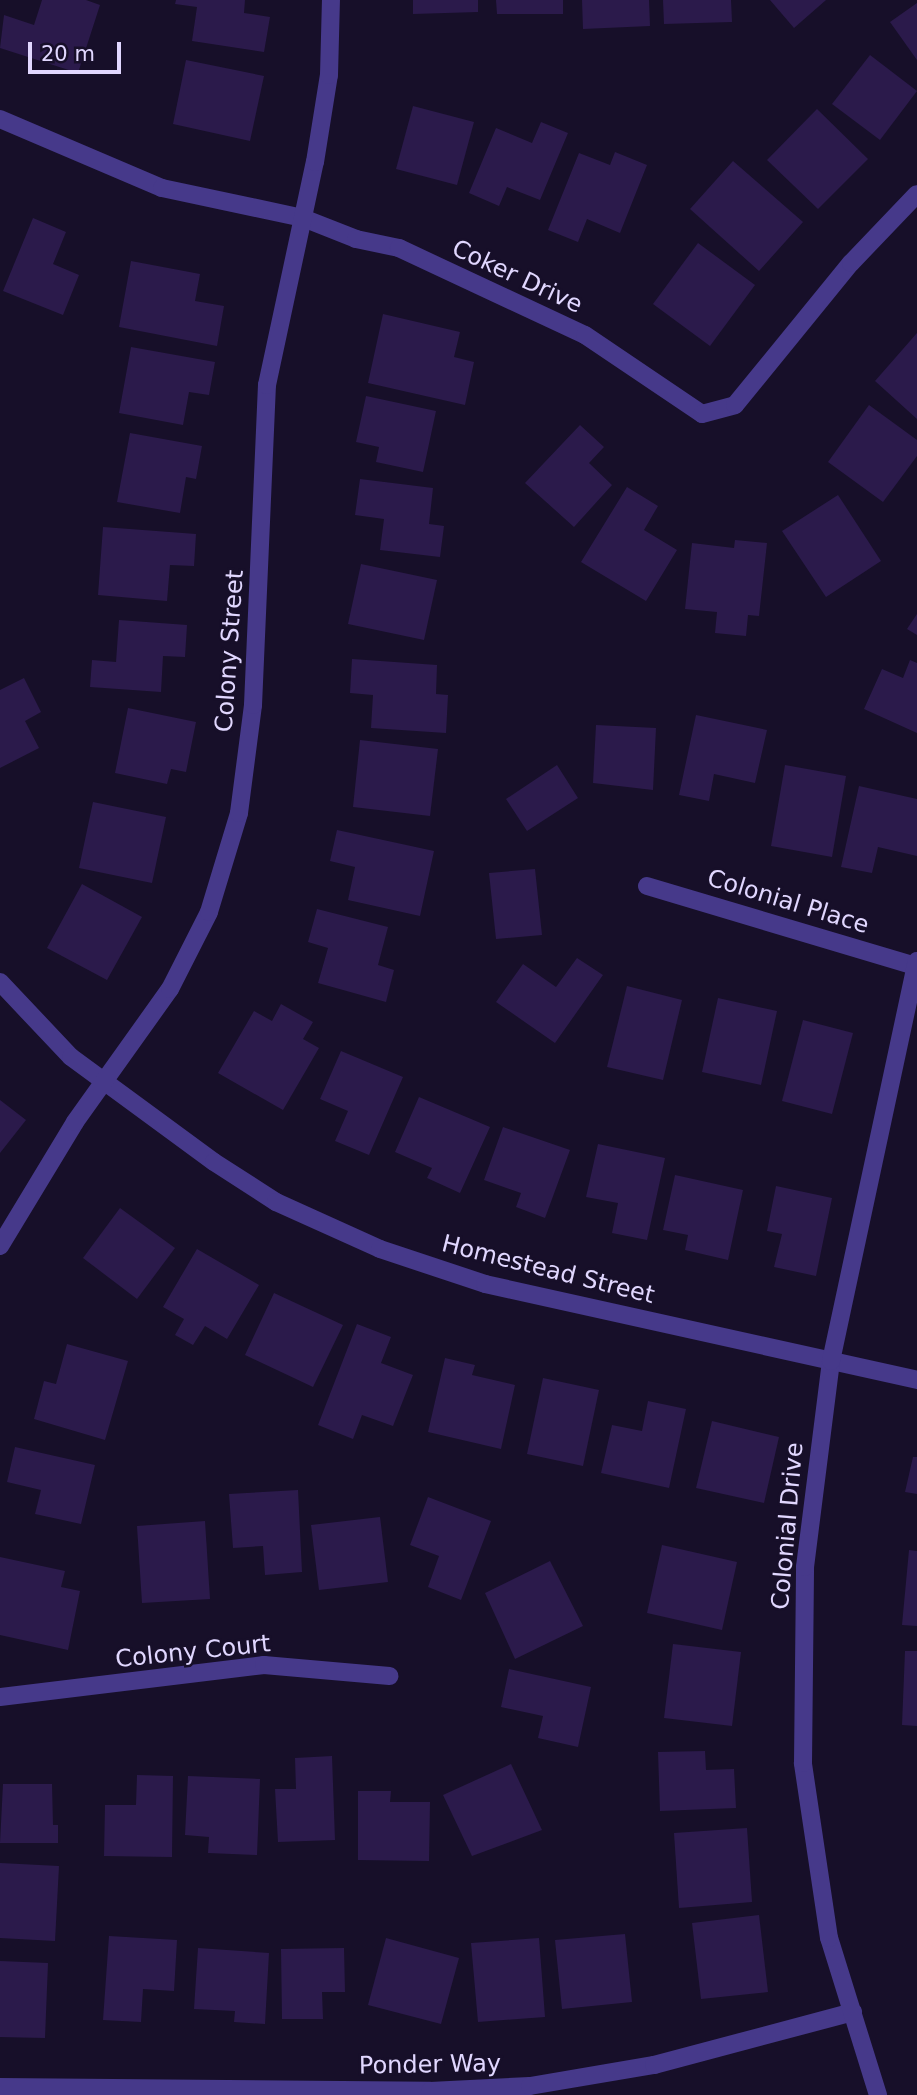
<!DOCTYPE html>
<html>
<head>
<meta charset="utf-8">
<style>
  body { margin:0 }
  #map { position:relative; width:917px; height:2095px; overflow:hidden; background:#170f29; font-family:"DejaVu Sans",sans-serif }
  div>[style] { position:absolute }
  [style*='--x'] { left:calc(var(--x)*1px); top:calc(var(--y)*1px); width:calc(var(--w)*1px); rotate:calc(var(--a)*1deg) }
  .building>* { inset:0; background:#2b1a4b }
  .minor>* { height:18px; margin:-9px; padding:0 9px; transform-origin:9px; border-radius:9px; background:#46398a }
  span { translate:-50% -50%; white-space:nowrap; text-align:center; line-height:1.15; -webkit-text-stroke:5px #170f29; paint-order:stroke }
  .street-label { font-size:24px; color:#e1d7ff }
  .scale { position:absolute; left:28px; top:42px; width:93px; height:32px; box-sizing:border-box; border:4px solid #e1d7ff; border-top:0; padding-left:9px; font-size:21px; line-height:24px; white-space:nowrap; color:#e1d7ff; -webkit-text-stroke:5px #170f29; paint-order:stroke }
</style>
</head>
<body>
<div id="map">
  <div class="building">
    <i style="clip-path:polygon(42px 0,86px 0,100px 5px,78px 73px,0 48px,4px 15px,34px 25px)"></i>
    <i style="clip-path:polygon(176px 0,245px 0,244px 13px,270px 17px,264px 52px,192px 41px,197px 7px,175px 4px)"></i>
    <i style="clip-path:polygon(413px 0,478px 0,478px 12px,413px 14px)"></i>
    <i style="clip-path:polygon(496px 0,563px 0,563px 14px,497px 14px)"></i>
    <i style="clip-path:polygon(582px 0,649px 0,650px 26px,583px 29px)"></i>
    <i style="clip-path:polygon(663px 0,731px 0,732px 22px,664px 24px)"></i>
    <i style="clip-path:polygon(770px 0,826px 0,794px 28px)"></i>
    <i style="clip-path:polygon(917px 3px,917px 60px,890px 22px)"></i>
    <i style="clip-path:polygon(870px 55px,917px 91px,880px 140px,832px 104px)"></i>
    <i style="clip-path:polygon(186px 60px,264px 76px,250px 141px,173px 124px)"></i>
    <i style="clip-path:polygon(413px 106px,474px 122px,457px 185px,396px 169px)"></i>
    <i style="clip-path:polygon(817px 109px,868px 159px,818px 209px,767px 160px)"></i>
    <i style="clip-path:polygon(541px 122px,568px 133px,540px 200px,507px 187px,499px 206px,469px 193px,496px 128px,532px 143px)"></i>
    <i style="clip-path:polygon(615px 152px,647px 165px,620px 233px,587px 219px,578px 242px,548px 230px,579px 153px,610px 165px)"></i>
    <i style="clip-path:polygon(733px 161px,803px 222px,759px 271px,690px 209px)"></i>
    <i style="clip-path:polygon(33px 218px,66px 232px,53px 264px,79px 275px,63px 315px,3px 291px)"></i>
    <i style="clip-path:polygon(698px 243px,755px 285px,710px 346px,653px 304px)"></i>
    <i style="clip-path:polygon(131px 261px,200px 274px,195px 301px,224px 306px,217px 346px,119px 327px)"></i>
    <i style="clip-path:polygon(383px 314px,460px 332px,454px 357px,474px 362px,465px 405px,368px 383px)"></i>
    <i style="clip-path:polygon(917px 333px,917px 419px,875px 381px)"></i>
    <i style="clip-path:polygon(131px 347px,215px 362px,209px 395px,189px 392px,183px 425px,119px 413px)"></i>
    <i style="clip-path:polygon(366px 396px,436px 411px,423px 472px,376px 462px,379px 447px,356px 442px)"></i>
    <i style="clip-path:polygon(869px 405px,917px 440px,917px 456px,883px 502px,828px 462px)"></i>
    <i style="clip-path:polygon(580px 425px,604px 447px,589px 463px,612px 485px,574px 527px,525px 483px)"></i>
    <i style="clip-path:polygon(130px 433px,202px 446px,196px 479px,186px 477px,180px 513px,117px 502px)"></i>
    <i style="clip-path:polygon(360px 479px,433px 488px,429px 524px,444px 526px,440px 557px,380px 550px,384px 519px,355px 515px)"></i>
    <i style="clip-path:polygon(627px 487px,658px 506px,644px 530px,677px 550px,646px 601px,581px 562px)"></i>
    <i style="clip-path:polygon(838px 495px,881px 561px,826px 597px,782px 531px)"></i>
    <i style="clip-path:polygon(103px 527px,196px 534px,194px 566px,170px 565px,167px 601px,98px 595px)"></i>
    <i style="clip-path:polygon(735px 540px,767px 543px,759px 616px,748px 615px,746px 636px,715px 633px,717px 612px,685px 609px,692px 543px,734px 548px)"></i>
    <i style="clip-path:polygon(361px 564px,437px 580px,424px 640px,348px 624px)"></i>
    <i style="clip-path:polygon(917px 614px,917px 635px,907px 629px)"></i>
    <i style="clip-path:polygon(119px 620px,187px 625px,185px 657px,163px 656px,161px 692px,90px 687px,92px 660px,116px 662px)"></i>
    <i style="clip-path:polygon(352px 659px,437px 665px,436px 694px,448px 695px,446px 733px,371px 728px,373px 695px,350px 693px)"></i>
    <i style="clip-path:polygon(910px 660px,917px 663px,917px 733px,864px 709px,882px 669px,903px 678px)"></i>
    <i style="clip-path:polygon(24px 678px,41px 712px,25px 721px,39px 748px,0 768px,0 690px)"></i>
    <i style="clip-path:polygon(128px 708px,196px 722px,186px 772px,171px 769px,167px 784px,115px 773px)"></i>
    <i style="clip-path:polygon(696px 715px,767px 730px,755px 783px,714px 774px,709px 801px,679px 795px)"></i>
    <i style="clip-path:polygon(596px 725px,656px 728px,653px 790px,593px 783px)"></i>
    <i style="clip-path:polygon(360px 740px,438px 749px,430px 816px,353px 807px)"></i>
    <i style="clip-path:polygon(557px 765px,578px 798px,527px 831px,506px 799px)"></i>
    <i style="clip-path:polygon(785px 765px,846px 776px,832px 857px,771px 846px)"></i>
    <i style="clip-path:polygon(859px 786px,917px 799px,917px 856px,878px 847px,872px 873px,841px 867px)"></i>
    <i style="clip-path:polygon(93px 802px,166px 817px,152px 883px,79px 868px)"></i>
    <i style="clip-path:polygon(337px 830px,434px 851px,420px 916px,348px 900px,355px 867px,330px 861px)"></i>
    <i style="clip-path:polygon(535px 869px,542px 935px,496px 939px,489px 873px)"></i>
    <i style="clip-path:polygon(82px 884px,142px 917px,107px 980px,47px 948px)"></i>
    <i style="clip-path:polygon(317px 909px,388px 927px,378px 965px,394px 970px,386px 1002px,318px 983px,328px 948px,308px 942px)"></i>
    <i style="clip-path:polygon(577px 958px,603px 975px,555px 1043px,496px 1002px,523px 964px,556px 987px)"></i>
    <i style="clip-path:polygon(627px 986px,682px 1000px,663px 1080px,607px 1067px)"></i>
    <i style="clip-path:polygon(718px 998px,777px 1011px,761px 1085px,702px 1072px)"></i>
    <i style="clip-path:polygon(281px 1004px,313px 1022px,303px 1039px,319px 1048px,283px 1110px,218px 1073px,254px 1011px,272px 1021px)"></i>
    <i style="clip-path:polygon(803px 1020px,853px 1033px,832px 1114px,782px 1101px)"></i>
    <i style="clip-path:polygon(341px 1051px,403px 1077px,369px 1155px,335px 1141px,348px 1111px,320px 1099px)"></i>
    <i style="clip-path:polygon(419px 1097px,490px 1127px,460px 1193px,427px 1178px,432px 1168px,395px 1152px)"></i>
    <i style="clip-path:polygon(0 1100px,26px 1120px,0 1153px)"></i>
    <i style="clip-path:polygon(503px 1127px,570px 1150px,545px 1218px,516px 1207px,521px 1193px,484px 1180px)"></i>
    <i style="clip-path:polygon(598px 1144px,665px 1158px,647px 1240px,612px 1233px,618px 1203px,586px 1197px)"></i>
    <i style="clip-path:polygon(675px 1175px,743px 1190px,728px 1260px,685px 1250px,688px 1235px,663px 1230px)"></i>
    <i style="clip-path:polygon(776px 1186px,832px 1198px,816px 1276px,774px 1267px,782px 1234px,767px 1231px)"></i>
    <i style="clip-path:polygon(120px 1208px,175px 1248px,137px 1299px,83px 1258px)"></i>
    <i style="clip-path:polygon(197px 1249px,259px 1285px,227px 1339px,205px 1326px,193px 1345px,175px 1335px,184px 1319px,163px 1307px)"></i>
    <i style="clip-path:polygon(274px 1293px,343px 1325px,313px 1387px,245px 1355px)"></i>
    <i style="clip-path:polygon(357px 1324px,391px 1337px,381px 1363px,413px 1375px,393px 1426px,362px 1415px,353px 1439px,318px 1425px)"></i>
    <i style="clip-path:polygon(67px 1344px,128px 1361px,105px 1440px,34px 1419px,44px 1381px,56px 1384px)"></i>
    <i style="clip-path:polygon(445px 1358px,475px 1365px,472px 1375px,515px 1385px,501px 1449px,428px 1432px)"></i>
    <i style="clip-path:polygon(543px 1378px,599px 1390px,583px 1466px,527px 1454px)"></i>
    <i style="clip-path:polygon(648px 1401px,686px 1409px,669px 1488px,601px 1473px,612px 1425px,642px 1431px)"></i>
    <i style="clip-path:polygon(712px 1421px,779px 1437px,764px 1503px,696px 1488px)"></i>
    <i style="clip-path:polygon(15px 1447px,95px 1465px,81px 1524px,35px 1514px,41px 1490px,7px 1482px)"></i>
    <i style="clip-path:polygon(913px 1457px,917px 1457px,917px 1494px,905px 1492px)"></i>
    <i style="clip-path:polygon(298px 1490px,302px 1572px,265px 1575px,263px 1546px,233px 1548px,229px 1494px)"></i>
    <i style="clip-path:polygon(428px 1497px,491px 1521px,461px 1600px,428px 1587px,439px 1556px,410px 1545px)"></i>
    <i style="clip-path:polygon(380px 1517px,388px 1582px,319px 1590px,311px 1525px)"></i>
    <i style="clip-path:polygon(205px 1521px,210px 1599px,142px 1603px,137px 1526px)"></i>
    <i style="clip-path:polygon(662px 1545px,737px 1562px,722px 1630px,647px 1613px)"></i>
    <i style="clip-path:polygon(909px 1550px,917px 1551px,917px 1626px,902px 1625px)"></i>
    <i style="clip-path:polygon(0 1557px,65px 1571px,61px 1587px,80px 1591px,68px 1650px,0 1635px)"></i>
    <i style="clip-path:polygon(550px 1561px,583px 1626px,515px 1659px,485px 1593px)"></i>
    <i style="clip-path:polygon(673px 1644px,741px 1652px,732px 1726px,664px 1718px)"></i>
    <i style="clip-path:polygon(905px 1651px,917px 1651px,917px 1726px,902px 1725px)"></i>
    <i style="clip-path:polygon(509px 1669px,591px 1687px,578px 1747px,538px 1738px,543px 1716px,501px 1707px)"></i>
    <i style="clip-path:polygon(705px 1751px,706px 1770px,734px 1769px,736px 1808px,660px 1811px,658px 1752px)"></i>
    <i style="clip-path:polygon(332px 1756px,335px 1840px,278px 1842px,275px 1789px,296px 1789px,295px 1758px)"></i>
    <i style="clip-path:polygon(511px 1764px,542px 1830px,472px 1856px,443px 1795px)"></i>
    <i style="clip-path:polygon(137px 1775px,173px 1776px,172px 1857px,104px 1856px,105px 1805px,136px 1805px)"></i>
    <i style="clip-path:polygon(188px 1776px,260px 1779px,257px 1855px,208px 1853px,209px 1837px,185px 1835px)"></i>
    <i style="clip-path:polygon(3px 1784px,52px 1784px,53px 1825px,58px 1825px,58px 1843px,0 1843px)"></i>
    <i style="clip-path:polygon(358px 1791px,391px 1791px,390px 1802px,430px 1802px,429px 1861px,358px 1860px)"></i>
    <i style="clip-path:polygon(747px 1828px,752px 1902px,679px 1908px,674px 1833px)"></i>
    <i style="clip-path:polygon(0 1863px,59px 1866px,55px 1941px,0 1938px)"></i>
    <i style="clip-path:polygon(759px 1915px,768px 1992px,701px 1999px,692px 1923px)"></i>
    <i style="clip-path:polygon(625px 1934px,632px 2002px,562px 2009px,555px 1940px)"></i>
    <i style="clip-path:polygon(109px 1936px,177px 1940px,174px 1991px,143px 1989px,141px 2022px,103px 2020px)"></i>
    <i style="clip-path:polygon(386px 1938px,459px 1958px,441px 2024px,368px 2005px)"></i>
    <i style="clip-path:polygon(539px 1938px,545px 2017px,478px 2022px,471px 1943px)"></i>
    <i style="clip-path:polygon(198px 1948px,269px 1953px,265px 2024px,234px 2022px,235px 2011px,194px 2009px)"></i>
    <i style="clip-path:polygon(344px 1948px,345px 1992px,322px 1992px,323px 2019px,282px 2019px,281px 1949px)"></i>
    <i style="clip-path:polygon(0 1961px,48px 1963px,45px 2038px,0 2037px)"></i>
  </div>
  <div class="minor">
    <i style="--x:0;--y:119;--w:176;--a:23.1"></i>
    <i style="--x:162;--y:188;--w:144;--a:12"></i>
    <i style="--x:303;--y:218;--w:57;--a:21.6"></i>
    <i style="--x:356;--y:239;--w:44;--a:11.8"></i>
    <i style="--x:399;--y:248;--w:205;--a:25.1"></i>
    <i style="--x:585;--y:335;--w:141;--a:34"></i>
    <i style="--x:702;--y:414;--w:34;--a:-15"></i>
    <i style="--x:735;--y:405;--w:183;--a:-50.8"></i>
    <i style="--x:851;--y:263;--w:95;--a:-46.3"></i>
    <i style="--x:647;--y:886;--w:281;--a:16.6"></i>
    <i style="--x:0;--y:982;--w:103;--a:46.6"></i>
    <i style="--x:71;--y:1057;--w:177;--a:36.3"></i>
    <i style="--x:214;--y:1162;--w:74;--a:32.8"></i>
    <i style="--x:276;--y:1202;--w:114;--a:24.3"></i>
    <i style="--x:380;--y:1249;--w:111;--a:18.4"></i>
    <i style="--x:485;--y:1284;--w:443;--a:12.5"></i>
    <i style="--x:0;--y:1246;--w:145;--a:-58.8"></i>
    <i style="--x:75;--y:1122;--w:163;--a:-54.5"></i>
    <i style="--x:170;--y:989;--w:86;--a:-63.1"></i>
    <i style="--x:209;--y:912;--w:103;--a:-73.1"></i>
    <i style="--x:239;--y:813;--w:109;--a:-82.6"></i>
    <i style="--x:253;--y:705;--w:320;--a:-87.5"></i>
    <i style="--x:267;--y:385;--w:228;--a:-77.9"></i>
    <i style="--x:315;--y:162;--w:88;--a:-80.9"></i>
    <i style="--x:329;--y:75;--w:75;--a:-88.5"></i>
    <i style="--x:0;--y:1697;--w:266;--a:-6.9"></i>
    <i style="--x:264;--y:1665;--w:126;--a:5"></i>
    <i style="--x:0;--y:2087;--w:430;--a:0.5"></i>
    <i style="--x:430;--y:2091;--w:100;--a:-2.9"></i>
    <i style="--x:530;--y:2086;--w:126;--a:-9.6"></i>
    <i style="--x:654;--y:2065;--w:206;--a:-14.9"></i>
    <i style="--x:878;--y:2095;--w:164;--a:-107.3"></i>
    <i style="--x:829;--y:1938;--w:177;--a:-98.5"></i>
    <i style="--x:803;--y:1763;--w:196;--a:-89.4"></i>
    <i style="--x:805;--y:1567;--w:208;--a:-82.8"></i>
    <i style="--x:831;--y:1361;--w:409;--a:-77.9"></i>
  </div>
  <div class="street-label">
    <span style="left:517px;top:277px;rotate:25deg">Coker Drive</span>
    <span style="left:230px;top:651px;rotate:-86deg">Colony Street</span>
    <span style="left:788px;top:902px;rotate:17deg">Colonial Place</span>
    <span style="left:548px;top:1270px;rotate:14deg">Homestead Street</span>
    <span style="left:788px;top:1526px;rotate:-85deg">Colonial Drive</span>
    <span style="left:193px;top:1652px;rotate:-6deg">Colony Court</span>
    <span style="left:430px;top:2065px;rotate:-1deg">Ponder Way</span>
  </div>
  <div class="scale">20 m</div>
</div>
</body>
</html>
